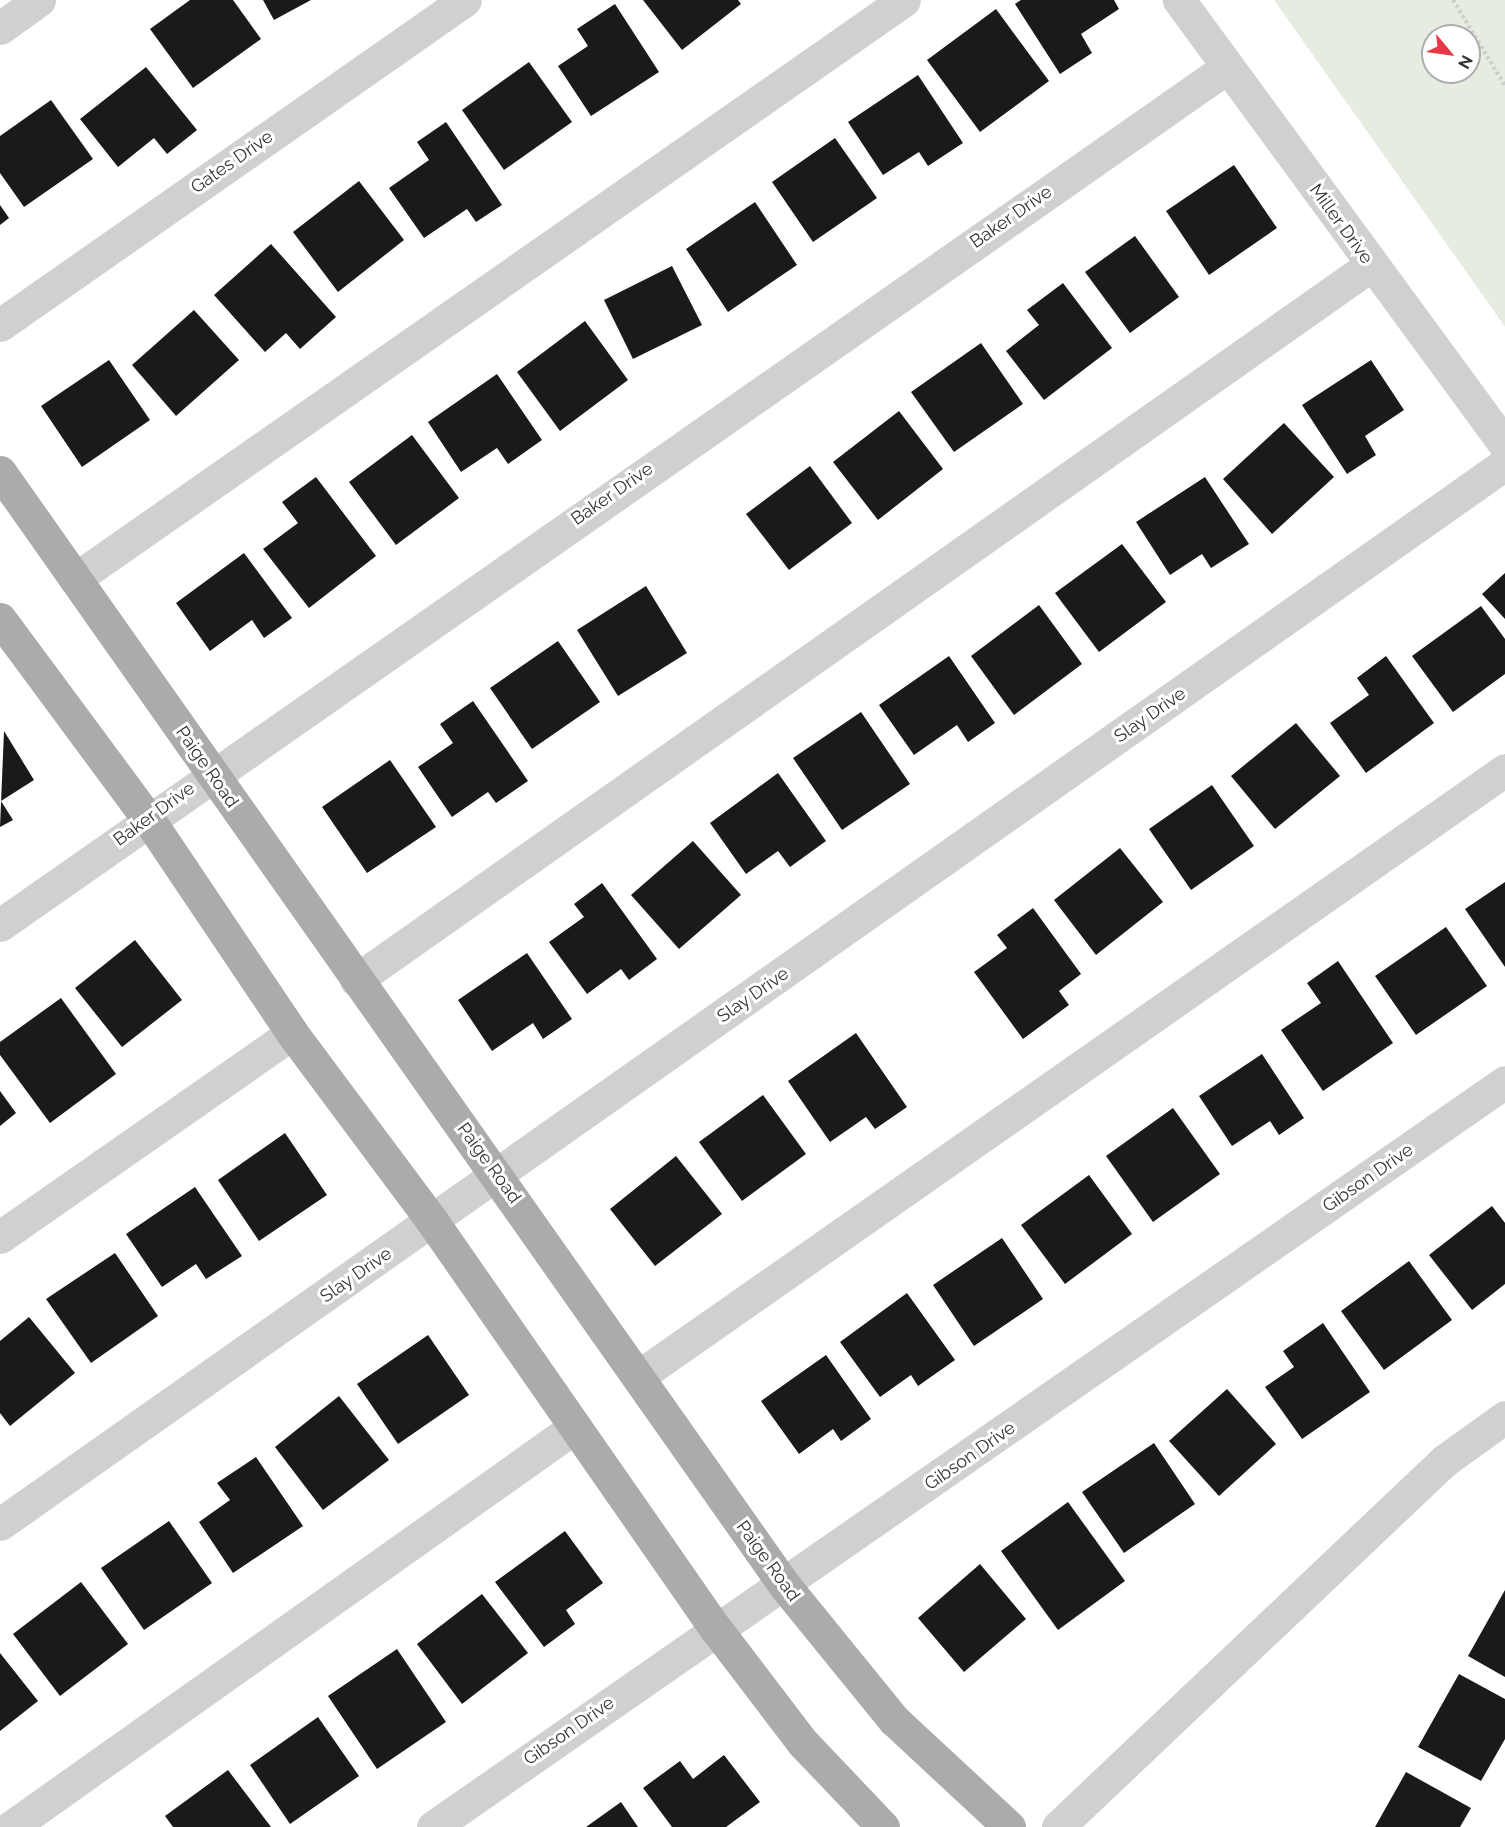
<!DOCTYPE html>
<html>
<head>
<meta charset="utf-8">
<style>
  body { margin:0 }
  #map { position:relative; width:1505px; height:1827px; overflow:hidden; background:#fff; font-family:Raleway,sans-serif }
  div>[style] { position:absolute }
  [style*='--x'] { left:calc(var(--x)*1px); top:calc(var(--y)*1px); width:calc(var(--w)*1px); rotate:calc(var(--a)*1deg) }
  .green>* { inset:0; background:#e6ecdf }
  .building>* { inset:0; background:#1a1a1a }
  .path>* { height:4px; margin-top:-2px; transform-origin:0; background:repeating-linear-gradient(90deg,#cdcdcd 0 3px,transparent 0 6px) }
  .minor>* { height:33px; margin:-16.5px; padding:0 16.5px; transform-origin:16.5px; border-radius:16.5px; background:#d0d0d0 }
  .major>* { height:33px; margin:-16.5px; padding:0 16.5px; transform-origin:16.5px; border-radius:16.5px; background:#ababab }
  span { translate:-50% -50%; white-space:nowrap; text-align:center; line-height:1.15; -webkit-text-stroke:6px #fff; paint-order:stroke }
  .street-label { font-size:18px; color:#333 }
  .north { position:absolute; left:1421px; top:24px; width:60px; height:60px; box-sizing:border-box; background:#fff; border:2px solid #adadad; border-radius:50%; rotate:119deg; font-size:16px; font-weight:700; line-height:24px; text-align:center; color:#333 }
  .north::after { content:''; display:block; margin:auto; width:21px; height:27px; background:#e63946; clip-path:polygon(50% 0,100% 100%,50% 72%,0 100%) }
</style>
</head>
<body>
<div id="map">
  <div class="green">
    <i style="clip-path:polygon(evenodd,1274px 0,1505px 0,1505px 327px,1465px 270px,1274px 0,1433px 36px,1469px 36px,1469px 72px,1433px 72px,1433px 36px)"></i>
  </div>
  <div class="building">
    <i style="clip-path:polygon(190px 0,233px 0,261px 39px,193px 88px,150px 29px)"></i>
    <i style="clip-path:polygon(263px 0,311px 0,274px 20px)"></i>
    <i style="clip-path:polygon(643px 0,738px 0,741px 4px,682px 50px)"></i>
    <i style="clip-path:polygon(1021px 0,1114px 0,1119px 9px,1081px 34px,1092px 53px,1060px 74px,1015px 4px)"></i>
    <i style="clip-path:polygon(615px 4px,659px 72px,591px 116px,558px 66px,588px 46px,577px 29px)"></i>
    <i style="clip-path:polygon(996px 9px,1049px 81px,980px 132px,927px 60px)"></i>
    <i style="clip-path:polygon(529px 62px,572px 122px,504px 170px,462px 110px)"></i>
    <i style="clip-path:polygon(146px 67px,197px 130px,167px 154px,154px 138px,118px 167px,80px 119px)"></i>
    <i style="clip-path:polygon(918px 75px,963px 143px,928px 166px,919px 152px,883px 175px,848px 122px)"></i>
    <i style="clip-path:polygon(51px 100px,93px 159px,24px 207px,0 173px,0 136px)"></i>
    <i style="clip-path:polygon(446px 122px,502px 205px,476px 222px,467px 209px,424px 238px,389px 188px,429px 160px,417px 142px)"></i>
    <i style="clip-path:polygon(835px 138px,877px 198px,813px 242px,772px 182px)"></i>
    <i style="clip-path:polygon(1234px 165px,1277px 228px,1209px 275px,1166px 211px)"></i>
    <i style="clip-path:polygon(359px 181px,404px 240px,338px 292px,293px 232px)"></i>
    <i style="clip-path:polygon(755px 202px,797px 265px,728px 312px,686px 249px)"></i>
    <i style="clip-path:polygon(0 205px,9px 218px,0 225px)"></i>
    <i style="clip-path:polygon(1135px 236px,1179px 297px,1130px 333px,1085px 272px)"></i>
    <i style="clip-path:polygon(271px 244px,336px 317px,300px 349px,286px 333px,265px 352px,214px 295px)"></i>
    <i style="clip-path:polygon(672px 266px,702px 325px,633px 359px,604px 300px)"></i>
    <i style="clip-path:polygon(1063px 283px,1112px 348px,1044px 400px,1006px 351px,1039px 325px,1027px 310px)"></i>
    <i style="clip-path:polygon(194px 310px,239px 360px,176px 416px,132px 365px)"></i>
    <i style="clip-path:polygon(585px 321px,628px 380px,560px 431px,517px 372px)"></i>
    <i style="clip-path:polygon(981px 343px,1023px 404px,954px 452px,911px 392px)"></i>
    <i style="clip-path:polygon(109px 360px,150px 420px,82px 467px,41px 406px)"></i>
    <i style="clip-path:polygon(1371px 360px,1404px 410px,1365px 436px,1376px 455px,1347px 474px,1302px 405px)"></i>
    <i style="clip-path:polygon(497px 374px,542px 440px,508px 464px,497px 448px,461px 472px,428px 422px)"></i>
    <i style="clip-path:polygon(899px 411px,943px 469px,878px 520px,833px 462px)"></i>
    <i style="clip-path:polygon(1284px 423px,1334px 477px,1272px 534px,1223px 479px)"></i>
    <i style="clip-path:polygon(412px 435px,459px 498px,396px 545px,349px 482px)"></i>
    <i style="clip-path:polygon(810px 466px,852px 523px,789px 570px,746px 514px)"></i>
    <i style="clip-path:polygon(316px 477px,376px 556px,309px 608px,263px 549px,298px 523px,282px 502px)"></i>
    <i style="clip-path:polygon(1205px 477px,1249px 544px,1211px 568px,1202px 554px,1170px 575px,1136px 522px)"></i>
    <i style="clip-path:polygon(1122px 544px,1166px 602px,1099px 652px,1055px 593px)"></i>
    <i style="clip-path:polygon(244px 553px,292px 618px,264px 638px,252px 620px,210px 651px,176px 603px)"></i>
    <i style="clip-path:polygon(1505px 573px,1505px 619px,1482px 594px)"></i>
    <i style="clip-path:polygon(646px 586px,687px 653px,618px 696px,577px 630px)"></i>
    <i style="clip-path:polygon(1039px 605px,1082px 664px,1014px 715px,971px 656px)"></i>
    <i style="clip-path:polygon(1481px 606px,1505px 639px,1505px 674px,1453px 712px,1412px 656px)"></i>
    <i style="clip-path:polygon(558px 641px,600px 702px,532px 749px,490px 688px)"></i>
    <i style="clip-path:polygon(949px 656px,995px 723px,968px 742px,957px 725px,914px 755px,879px 705px)"></i>
    <i style="clip-path:polygon(1386px 656px,1434px 723px,1366px 773px,1330px 723px,1369px 695px,1357px 678px)"></i>
    <i style="clip-path:polygon(473px 701px,528px 781px,496px 803px,488px 792px,452px 817px,418px 767px,453px 743px,440px 724px)"></i>
    <i style="clip-path:polygon(861px 712px,910px 784px,842px 830px,793px 758px)"></i>
    <i style="clip-path:polygon(1296px 723px,1340px 776px,1275px 829px,1231px 776px)"></i>
    <i style="clip-path:polygon(4px 731px,34px 780px,1px 801px,13px 820px,0 827px)"></i>
    <i style="clip-path:polygon(390px 760px,436px 827px,367px 873px,322px 807px)"></i>
    <i style="clip-path:polygon(778px 773px,826px 841px,790px 867px,778px 851px,746px 874px,710px 823px)"></i>
    <i style="clip-path:polygon(1212px 785px,1254px 846px,1191px 890px,1149px 829px)"></i>
    <i style="clip-path:polygon(693px 841px,741px 895px,679px 949px,631px 895px)"></i>
    <i style="clip-path:polygon(1120px 848px,1163px 902px,1096px 955px,1054px 900px)"></i>
    <i style="clip-path:polygon(1505px 882px,1505px 967px,1465px 909px)"></i>
    <i style="clip-path:polygon(602px 883px,657px 959px,629px 980px,621px 969px,587px 994px,549px 942px,584px 917px,574px 904px)"></i>
    <i style="clip-path:polygon(1033px 908px,1081px 974px,1059px 991px,1069px 1005px,1023px 1039px,974px 972px,1007px 948px,997px 935px)"></i>
    <i style="clip-path:polygon(1446px 927px,1487px 986px,1416px 1035px,1375px 976px)"></i>
    <i style="clip-path:polygon(135px 940px,182px 1000px,122px 1047px,75px 988px)"></i>
    <i style="clip-path:polygon(527px 953px,572px 1019px,543px 1039px,533px 1023px,492px 1051px,458px 1000px)"></i>
    <i style="clip-path:polygon(1338px 961px,1393px 1043px,1323px 1091px,1281px 1030px,1321px 1003px,1307px 983px)"></i>
    <i style="clip-path:polygon(61px 998px,116px 1074px,50px 1123px,0 1055px,0 1042px)"></i>
    <i style="clip-path:polygon(856px 1033px,907px 1107px,875px 1129px,866px 1117px,830px 1142px,788px 1081px)"></i>
    <i style="clip-path:polygon(1262px 1054px,1304px 1118px,1279px 1135px,1270px 1121px,1232px 1146px,1199px 1096px)"></i>
    <i style="clip-path:polygon(0 1091px,16px 1113px,0 1126px)"></i>
    <i style="clip-path:polygon(763px 1095px,806px 1154px,742px 1201px,699px 1142px)"></i>
    <i style="clip-path:polygon(1173px 1108px,1220px 1174px,1153px 1222px,1106px 1156px)"></i>
    <i style="clip-path:polygon(285px 1133px,327px 1195px,259px 1241px,218px 1180px)"></i>
    <i style="clip-path:polygon(676px 1156px,722px 1214px,655px 1266px,610px 1209px)"></i>
    <i style="clip-path:polygon(1089px 1175px,1132px 1234px,1065px 1284px,1021px 1225px)"></i>
    <i style="clip-path:polygon(195px 1187px,242px 1256px,206px 1279px,196px 1264px,162px 1287px,126px 1234px)"></i>
    <i style="clip-path:polygon(1492px 1206px,1505px 1223px,1505px 1284px,1472px 1310px,1429px 1255px)"></i>
    <i style="clip-path:polygon(1002px 1238px,1043px 1299px,974px 1346px,933px 1285px)"></i>
    <i style="clip-path:polygon(115px 1253px,158px 1316px,91px 1363px,46px 1299px)"></i>
    <i style="clip-path:polygon(1409px 1261px,1452px 1320px,1384px 1370px,1341px 1311px)"></i>
    <i style="clip-path:polygon(907px 1293px,955px 1360px,918px 1386px,911px 1375px,880px 1397px,840px 1342px)"></i>
    <i style="clip-path:polygon(29px 1317px,75px 1373px,10px 1426px,0 1413px,0 1341px)"></i>
    <i style="clip-path:polygon(1323px 1323px,1370px 1392px,1302px 1439px,1265px 1387px,1294px 1367px,1283px 1351px)"></i>
    <i style="clip-path:polygon(428px 1335px,469px 1395px,398px 1444px,357px 1384px)"></i>
    <i style="clip-path:polygon(826px 1355px,871px 1419px,841px 1441px,833px 1429px,799px 1454px,761px 1401px)"></i>
    <i style="clip-path:polygon(1227px 1389px,1276px 1444px,1219px 1496px,1169px 1441px)"></i>
    <i style="clip-path:polygon(339px 1396px,389px 1460px,323px 1510px,275px 1447px)"></i>
    <i style="clip-path:polygon(1154px 1443px,1195px 1504px,1124px 1553px,1082px 1492px)"></i>
    <i style="clip-path:polygon(256px 1457px,303px 1526px,233px 1573px,199px 1522px,230px 1500px,217px 1483px)"></i>
    <i style="clip-path:polygon(1068px 1502px,1125px 1581px,1058px 1630px,1001px 1551px)"></i>
    <i style="clip-path:polygon(169px 1521px,212px 1583px,144px 1630px,101px 1568px)"></i>
    <i style="clip-path:polygon(565px 1531px,603px 1583px,566px 1610px,575px 1624px,544px 1647px,495px 1582px)"></i>
    <i style="clip-path:polygon(980px 1564px,1026px 1619px,964px 1672px,918px 1618px)"></i>
    <i style="clip-path:polygon(81px 1582px,128px 1644px,60px 1696px,13px 1634px)"></i>
    <i style="clip-path:polygon(1505px 1590px,1505px 1677px,1468px 1656px)"></i>
    <i style="clip-path:polygon(482px 1594px,528px 1653px,462px 1704px,417px 1644px)"></i>
    <i style="clip-path:polygon(397px 1649px,446px 1722px,377px 1769px,328px 1696px)"></i>
    <i style="clip-path:polygon(0 1653px,38px 1701px,0 1731px)"></i>
    <i style="clip-path:polygon(1459px 1674px,1505px 1699px,1505px 1739px,1481px 1781px,1418px 1747px)"></i>
    <i style="clip-path:polygon(318px 1717px,359px 1776px,290px 1824px,250px 1765px)"></i>
    <i style="clip-path:polygon(724px 1755px,760px 1802px,726px 1827px,672px 1827px,643px 1788px,680px 1761px,693px 1779px)"></i>
    <i style="clip-path:polygon(228px 1770px,271px 1827px,173px 1827px,165px 1816px)"></i>
    <i style="clip-path:polygon(1406px 1772px,1471px 1808px,1460px 1827px,1375px 1827px)"></i>
    <i style="clip-path:polygon(621px 1802px,638px 1827px,586px 1827px)"></i>
  </div>
  <div class="path">
    <i style="--x:1453;--y:0;--w:100;--a:58.8"></i>
  </div>
  <div class="minor">
    <i style="--x:1179;--y:0;--w:552;--a:53.77"></i>
    <i style="--x:0;--y:28;--w:48;--a:-35.7"></i>
    <i style="--x:0;--y:325;--w:567;--a:-34.95"></i>
    <i style="--x:75;--y:579;--w:1011;--a:-34.93"></i>
    <i style="--x:0;--y:925;--w:1496;--a:-34.95"></i>
    <i style="--x:356;--y:980;--w:1242;--a:-35.16"></i>
    <i style="--x:0;--y:1237;--w:356;--a:-34.9"></i>
    <i style="--x:639;--y:1376;--w:1057;--a:-34.98"></i>
    <i style="--x:0;--y:1524;--w:1841;--a:-35.16"></i>
    <i style="--x:11;--y:1827;--w:691;--a:-35.35"></i>
    <i style="--x:433;--y:1827;--w:1305;--a:-34.8"></i>
    <i style="--x:1058;--y:1827;--w:532;--a:-43.48"></i>
    <i style="--x:1444;--y:1461;--w:75;--a:-35.8"></i>
  </div>
  <div class="major">
    <i style="--x:0;--y:472;--w:1363;--a:54.83"></i>
    <i style="--x:785;--y:1586;--w:173;--a:50.9"></i>
    <i style="--x:894;--y:1720;--w:157;--a:42.9"></i>
    <i style="--x:0;--y:619;--w:250;--a:53.5"></i>
    <i style="--x:149;--y:820;--w:257;--a:56.1"></i>
    <i style="--x:292;--y:1033;--w:234;--a:53.3"></i>
    <i style="--x:432;--y:1221;--w:497;--a:55.2"></i>
    <i style="--x:716;--y:1629;--w:143;--a:52.7"></i>
    <i style="--x:803;--y:1743;--w:116;--a:46.4"></i>
  </div>
  <div class="street-label">
    <span style="left:232px;top:162px;rotate:-35deg">Gates Drive</span>
    <span style="left:1011px;top:217px;rotate:-35deg">Baker Drive</span>
    <span style="left:1341px;top:224px;rotate:54deg">Miller Drive</span>
    <span style="left:612px;top:494px;rotate:-35deg">Baker Drive</span>
    <span style="left:1150px;top:715px;rotate:-35deg">Slay Drive</span>
    <span style="left:207px;top:767px;rotate:55deg">Paige Road</span>
    <span style="left:154px;top:814px;rotate:-36deg">Baker Drive</span>
    <span style="left:753px;top:995px;rotate:-35deg">Slay Drive</span>
    <span style="left:489px;top:1163px;rotate:54deg">Paige Road</span>
    <span style="left:1368px;top:1178px;rotate:-35deg">Gibson Drive</span>
    <span style="left:356px;top:1275px;rotate:-35deg">Slay Drive</span>
    <span style="left:970px;top:1456px;rotate:-35deg">Gibson Drive</span>
    <span style="left:768px;top:1561px;rotate:54deg">Paige Road</span>
    <span style="left:569px;top:1731px;rotate:-35deg">Gibson Drive</span>
  </div>
  <div class="north">N</div>
</div>
</body>
</html>
